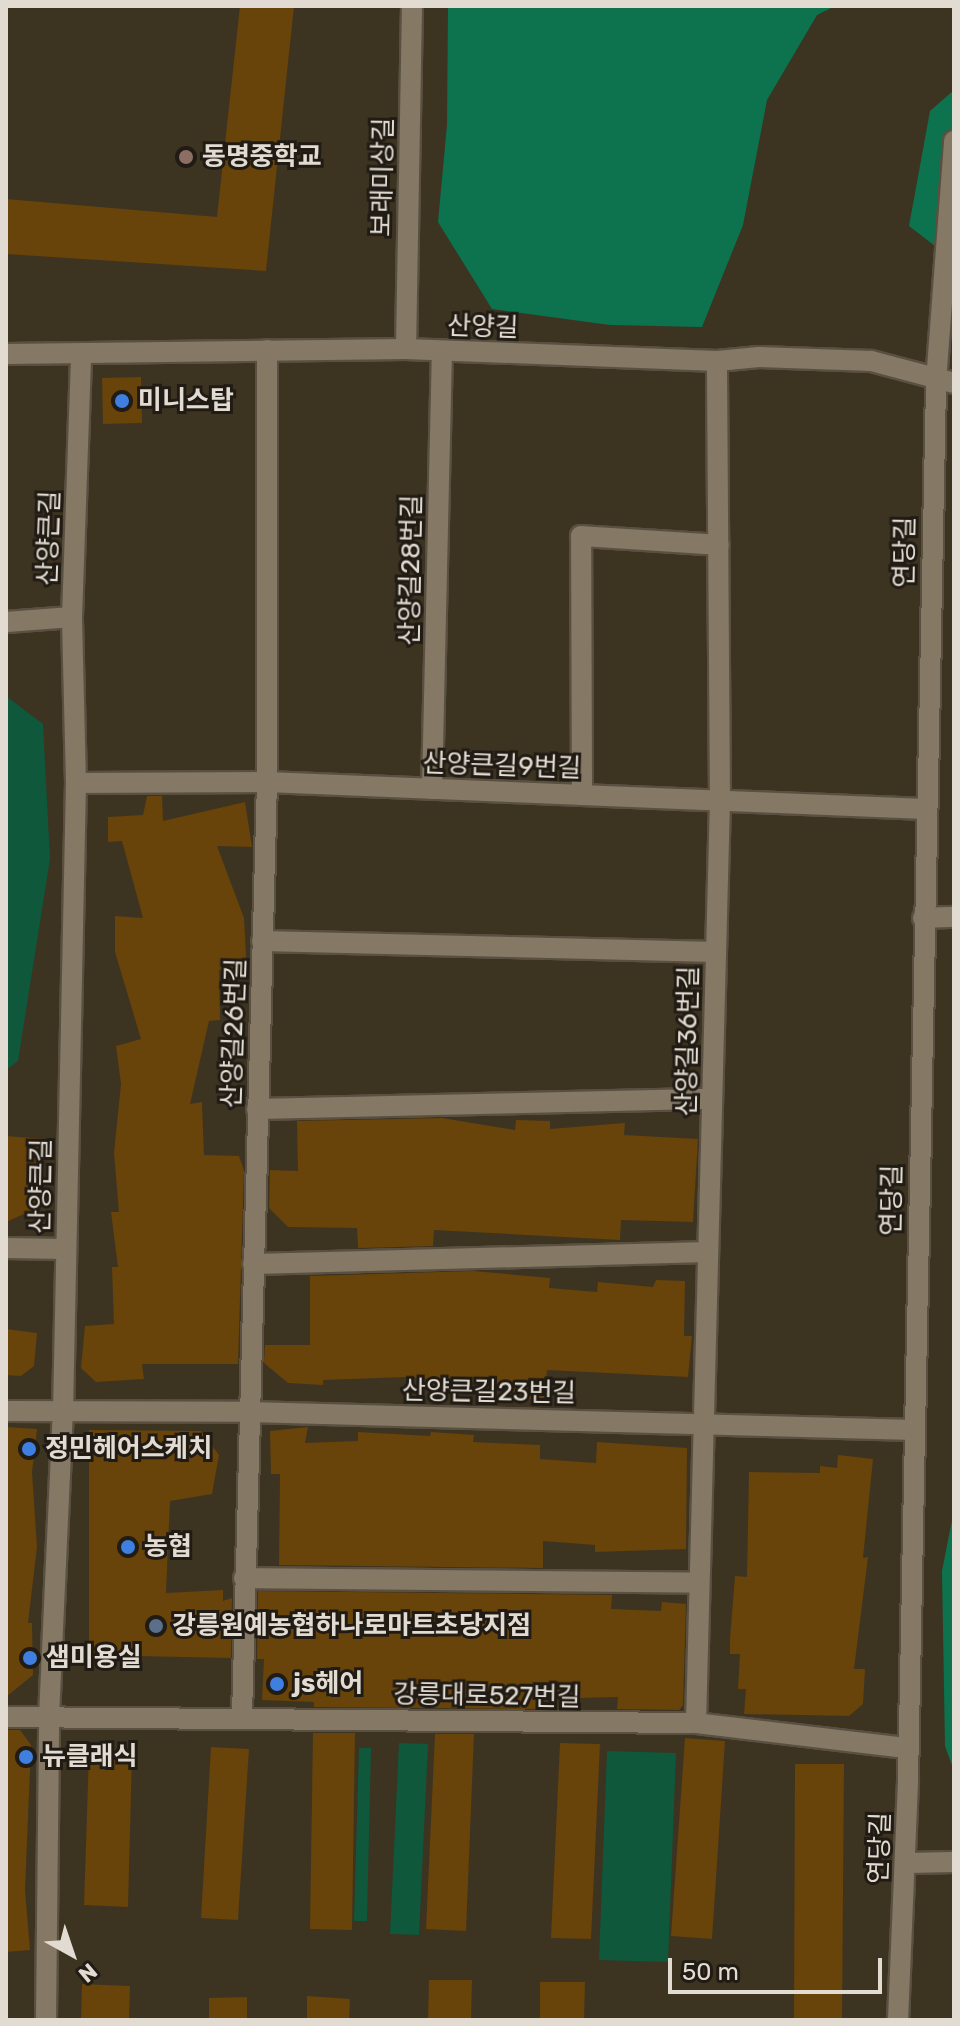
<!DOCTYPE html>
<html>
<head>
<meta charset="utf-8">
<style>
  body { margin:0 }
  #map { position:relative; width:960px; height:2026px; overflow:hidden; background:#3d3321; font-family:Rubik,"Noto Sans KR",sans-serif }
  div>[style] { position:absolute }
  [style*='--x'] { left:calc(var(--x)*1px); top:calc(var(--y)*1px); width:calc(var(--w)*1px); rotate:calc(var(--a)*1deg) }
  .green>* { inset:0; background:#0f583c }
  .forest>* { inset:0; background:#0c734e }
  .building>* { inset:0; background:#68430a }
  .roads { filter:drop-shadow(2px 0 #595041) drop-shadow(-2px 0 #595041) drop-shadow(0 2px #595041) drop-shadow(0 -2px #595041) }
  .street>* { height:20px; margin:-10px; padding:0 10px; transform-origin:10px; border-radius:10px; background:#857965 }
  .dots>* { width:22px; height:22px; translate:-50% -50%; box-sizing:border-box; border:4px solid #201b14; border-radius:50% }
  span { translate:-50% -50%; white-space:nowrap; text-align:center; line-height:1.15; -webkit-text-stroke:6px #201b14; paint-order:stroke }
  .poi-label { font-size:26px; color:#e2dbd1; font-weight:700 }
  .left { translate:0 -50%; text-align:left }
  .street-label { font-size:26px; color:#e2dbd1 }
  .frame { position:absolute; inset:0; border:8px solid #e2dbd1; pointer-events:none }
  .north { position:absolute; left:32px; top:1914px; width:80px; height:80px; -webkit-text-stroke:6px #201b14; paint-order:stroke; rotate:140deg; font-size:22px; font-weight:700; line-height:32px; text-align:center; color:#e2dbd1 }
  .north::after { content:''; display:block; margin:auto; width:28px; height:36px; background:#e2dbd1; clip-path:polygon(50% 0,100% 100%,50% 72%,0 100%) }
  .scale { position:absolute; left:668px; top:1958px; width:214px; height:36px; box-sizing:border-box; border:4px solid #e2dbd1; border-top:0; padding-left:10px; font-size:24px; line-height:28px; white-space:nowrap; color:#e2dbd1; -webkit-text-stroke:6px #201b14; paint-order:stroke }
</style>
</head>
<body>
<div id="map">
  <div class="green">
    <i style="clip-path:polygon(6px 696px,43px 724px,50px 859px,18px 1061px,6px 1070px)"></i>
    <i style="clip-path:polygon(399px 1743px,428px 1744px,419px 1935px,390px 1934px)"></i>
    <i style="clip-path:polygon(359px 1748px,371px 1748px,367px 1921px,354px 1921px)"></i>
    <i style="clip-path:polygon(607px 1751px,676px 1753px,668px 1962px,599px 1960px)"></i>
  </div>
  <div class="forest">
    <i style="clip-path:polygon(448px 6px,835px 6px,817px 15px,767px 100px,743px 225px,702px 327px,610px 325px,492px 309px,438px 222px,447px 125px)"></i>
    <i style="clip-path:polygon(954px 90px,954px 253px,948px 256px,909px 226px,930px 111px)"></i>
    <i style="clip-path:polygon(954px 1510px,954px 1771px,945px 1746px,942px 1571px)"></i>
  </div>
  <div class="building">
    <i style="clip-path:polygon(240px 6px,294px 6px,266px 271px,6px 254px,6px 199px,217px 217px)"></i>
    <i style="clip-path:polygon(141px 377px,142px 423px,103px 424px,102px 378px)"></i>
    <i style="clip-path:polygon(147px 796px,162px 796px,163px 821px,245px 802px,252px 847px,217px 846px,244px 918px,247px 974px,219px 970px,220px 1020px,209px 1021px,190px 1104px,202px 1102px,204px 1155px,239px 1156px,244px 1170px,238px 1364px,142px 1364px,144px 1379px,96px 1382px,81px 1368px,85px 1326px,114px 1324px,112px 1267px,118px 1267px,111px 1212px,119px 1212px,114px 1153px,121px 1084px,116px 1046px,141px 1039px,115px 952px,115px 916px,143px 918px,122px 841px,108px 842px,108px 817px,143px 815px)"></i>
    <i style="clip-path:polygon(442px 1118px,515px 1130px,516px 1120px,550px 1121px,550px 1129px,625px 1123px,624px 1135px,698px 1139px,693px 1222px,621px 1220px,620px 1240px,434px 1230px,433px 1246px,358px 1248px,357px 1228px,288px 1227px,269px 1208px,270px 1170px,298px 1171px,297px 1121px)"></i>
    <i style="clip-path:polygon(6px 1136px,44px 1139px,44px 1194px,33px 1210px,6px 1222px)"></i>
    <i style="clip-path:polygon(473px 1271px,550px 1278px,549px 1288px,597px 1292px,598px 1282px,653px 1287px,656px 1280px,685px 1281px,684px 1336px,692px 1336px,688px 1377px,547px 1370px,545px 1400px,509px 1398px,510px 1385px,406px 1377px,323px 1380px,323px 1385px,288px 1383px,264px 1363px,265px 1345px,310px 1345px,310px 1276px)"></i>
    <i style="clip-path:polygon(6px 1329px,37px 1333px,34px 1366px,21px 1376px,6px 1375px)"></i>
    <i style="clip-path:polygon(6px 1427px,37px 1429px,32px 1472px,37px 1547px,28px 1623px,32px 1623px,33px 1675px,6px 1697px)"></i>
    <i style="clip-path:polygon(308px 1427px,305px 1443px,358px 1441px,358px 1432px,430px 1436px,431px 1432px,474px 1435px,473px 1442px,540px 1445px,540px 1459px,596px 1463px,597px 1442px,687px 1448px,686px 1549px,595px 1552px,595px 1545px,543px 1541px,543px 1568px,279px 1565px,280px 1474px,271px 1474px,270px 1431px)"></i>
    <i style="clip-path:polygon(89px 1430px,201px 1431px,219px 1455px,212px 1494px,170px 1501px,166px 1593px,223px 1590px,223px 1601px,232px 1598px,231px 1658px,89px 1655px)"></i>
    <i style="clip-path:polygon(838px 1455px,873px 1459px,863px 1558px,868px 1557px,854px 1669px,865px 1669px,863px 1704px,849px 1716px,744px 1714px,746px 1689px,738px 1689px,740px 1654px,730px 1654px,730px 1639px,735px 1576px,747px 1577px,749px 1472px,820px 1473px,820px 1466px,837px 1468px)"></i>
    <i style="clip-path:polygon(258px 1591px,612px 1595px,611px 1609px,661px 1611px,662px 1602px,686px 1604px,683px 1705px,679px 1710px,617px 1709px,618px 1697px,539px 1699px,539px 1709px,314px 1707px,314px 1702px,262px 1700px,264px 1659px,257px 1659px)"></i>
    <i style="clip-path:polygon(6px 1730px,20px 1730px,31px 1745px,25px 1890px,30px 1950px,6px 1952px)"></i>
    <i style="clip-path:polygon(313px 1733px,355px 1733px,352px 1930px,310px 1929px)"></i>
    <i style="clip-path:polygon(435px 1734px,474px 1734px,466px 1931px,426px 1929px)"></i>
    <i style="clip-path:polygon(685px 1738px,725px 1741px,712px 1939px,671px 1936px)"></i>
    <i style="clip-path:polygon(560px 1743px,600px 1744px,591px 1939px,551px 1938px)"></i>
    <i style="clip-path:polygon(211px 1747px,249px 1749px,238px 1920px,201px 1918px)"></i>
    <i style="clip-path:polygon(89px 1753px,132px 1755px,128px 1907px,84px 1905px)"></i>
    <i style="clip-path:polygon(795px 1764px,844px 1764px,842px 2020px,794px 2020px)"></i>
    <i style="clip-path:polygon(429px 1980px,472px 1980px,471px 2020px,428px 2020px)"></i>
    <i style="clip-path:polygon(540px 1982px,585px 1982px,584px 2020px,540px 2020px)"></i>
    <i style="clip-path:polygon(82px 1984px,130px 1986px,129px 2020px,81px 2020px)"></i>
    <i style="clip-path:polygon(307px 1996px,350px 1999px,349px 2020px,307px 2020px)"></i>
    <i style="clip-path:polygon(247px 1997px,247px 2020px,209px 2020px,209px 1998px)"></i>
  </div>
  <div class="roads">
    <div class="street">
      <i style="--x:406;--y:349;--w:343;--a:-89"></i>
      <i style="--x:6;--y:354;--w:400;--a:-0.7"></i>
      <i style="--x:406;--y:349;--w:311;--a:2.2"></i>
      <i style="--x:717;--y:361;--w:42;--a:-5.4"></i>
      <i style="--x:759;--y:357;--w:112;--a:2"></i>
      <i style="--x:871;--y:361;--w:86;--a:14.8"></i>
      <i style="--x:6;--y:622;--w:66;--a:-4.3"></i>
      <i style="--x:76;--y:783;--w:191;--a:-0.3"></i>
      <i style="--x:267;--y:782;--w:659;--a:2.35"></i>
      <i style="--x:432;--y:789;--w:437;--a:-88.7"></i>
      <i style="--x:582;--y:795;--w:259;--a:-90.2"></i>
      <i style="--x:581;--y:536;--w:138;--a:3.7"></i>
      <i style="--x:923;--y:918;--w:31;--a:-2"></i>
      <i style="--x:262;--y:941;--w:454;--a:1.4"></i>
      <i style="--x:257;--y:1109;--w:455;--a:-1.3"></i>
      <i style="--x:6;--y:1248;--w:59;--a:1"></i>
      <i style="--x:253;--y:1264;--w:455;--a:-1.5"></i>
      <i style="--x:6;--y:1411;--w:243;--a:0.2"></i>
      <i style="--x:249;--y:1412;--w:665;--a:1.55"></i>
      <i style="--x:244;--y:1578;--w:455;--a:0.6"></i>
      <i style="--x:6;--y:1717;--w:690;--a:0.5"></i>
      <i style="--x:696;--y:1723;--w:212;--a:6.8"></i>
      <i style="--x:242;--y:1717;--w:935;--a:-88.47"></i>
      <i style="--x:267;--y:782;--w:432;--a:-90"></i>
      <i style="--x:696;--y:1723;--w:922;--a:-88.51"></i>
      <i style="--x:720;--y:801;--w:440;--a:-90.4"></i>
      <i style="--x:906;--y:1863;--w:48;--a:-1.2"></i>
      <i style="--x:46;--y:2020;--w:303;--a:-89.4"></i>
      <i style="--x:49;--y:1717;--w:304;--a:-87.4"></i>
      <i style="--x:63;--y:1413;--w:630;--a:-88.82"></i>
      <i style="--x:76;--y:783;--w:166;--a:-91.4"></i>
      <i style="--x:72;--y:617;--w:264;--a:-88"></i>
      <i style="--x:898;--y:2020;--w:240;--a:-87.6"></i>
      <i style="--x:908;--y:1780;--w:1398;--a:-88.85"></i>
      <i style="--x:936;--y:382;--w:242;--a:-85.7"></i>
    </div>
  </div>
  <div class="dots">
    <i style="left:186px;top:157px;background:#8d6e63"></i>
    <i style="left:122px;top:401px;background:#3f7fe0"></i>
    <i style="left:29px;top:1449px;background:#3f7fe0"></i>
    <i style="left:128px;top:1547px;background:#3f7fe0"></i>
    <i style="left:156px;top:1626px;background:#5c6f8a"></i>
    <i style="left:30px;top:1658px;background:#3f7fe0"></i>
    <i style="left:277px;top:1684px;background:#3f7fe0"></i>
    <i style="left:26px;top:1757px;background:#3f7fe0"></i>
  </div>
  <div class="poi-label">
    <span class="left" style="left:202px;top:157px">동명중학교</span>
    <span class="left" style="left:138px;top:401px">미니스탑</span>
    <span class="left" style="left:45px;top:1449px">정민헤어스케치</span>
    <span class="left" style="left:144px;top:1547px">농협</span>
    <span class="left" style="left:172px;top:1626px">강릉원예농협하나로마트초당지점</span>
    <span class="left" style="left:46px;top:1658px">샘미용실</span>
    <span class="left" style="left:293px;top:1684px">js헤어</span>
    <span class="left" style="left:42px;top:1757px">뉴클래식</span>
  </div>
  <div class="street-label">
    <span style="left:383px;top:177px;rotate:-89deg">보래미상길</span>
    <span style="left:483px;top:327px;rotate:2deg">산양길</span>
    <span style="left:49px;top:538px;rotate:-88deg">산양큰길</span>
    <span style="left:905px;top:552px;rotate:-89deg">연당길</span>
    <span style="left:411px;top:570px;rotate:-89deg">산양길28번길</span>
    <span style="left:502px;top:766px;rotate:2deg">산양큰길9번길</span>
    <span style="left:234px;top:1033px;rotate:-88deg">산양길26번길</span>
    <span style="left:688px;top:1041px;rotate:-89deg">산양길36번길</span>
    <span style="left:41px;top:1186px;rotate:-89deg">산양큰길</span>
    <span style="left:892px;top:1200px;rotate:-89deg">연당길</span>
    <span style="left:489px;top:1392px;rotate:1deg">산양큰길23번길</span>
    <span style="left:487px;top:1696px;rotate:1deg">강릉대로527번길</span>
    <span style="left:880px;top:1848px;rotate:-88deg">연당길</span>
  </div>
  <div class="frame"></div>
  <div class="north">N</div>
  <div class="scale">50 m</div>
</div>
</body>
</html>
